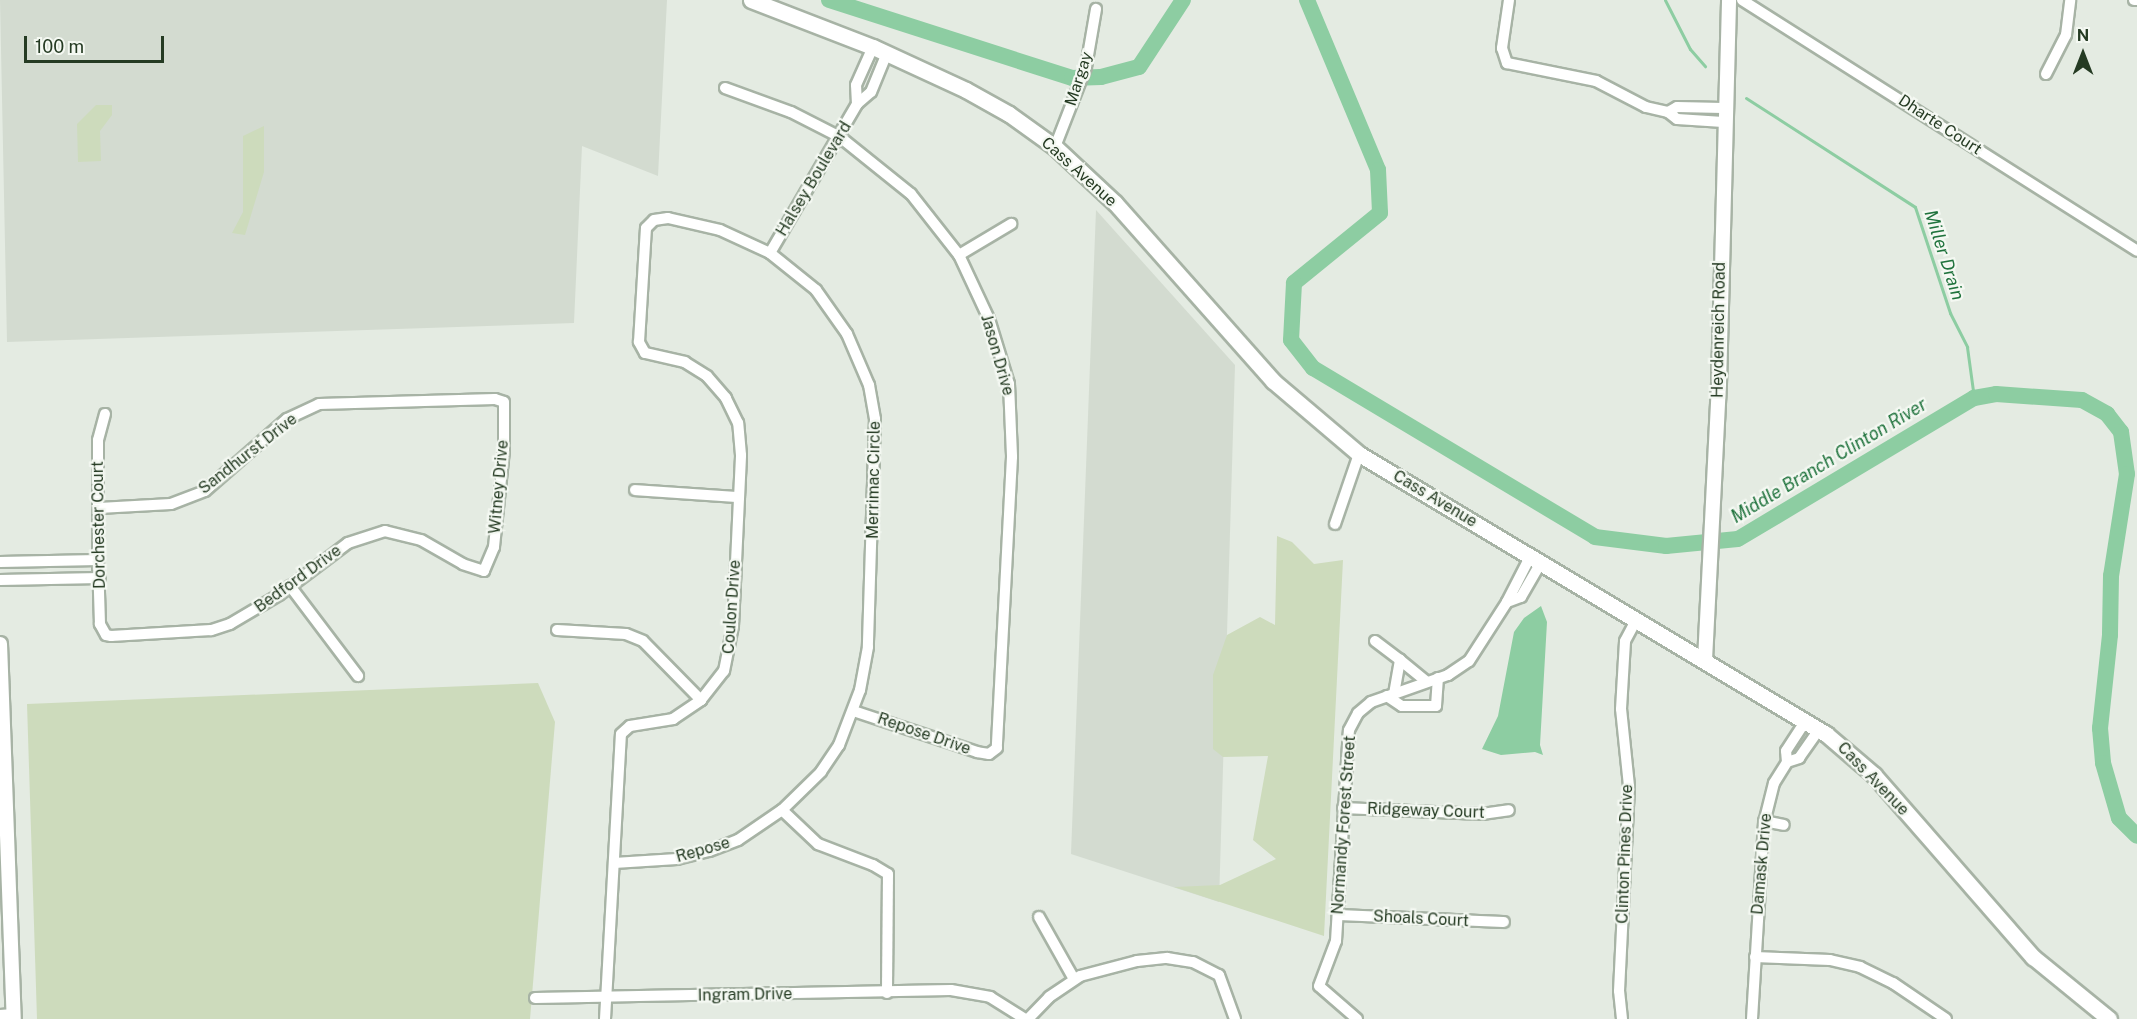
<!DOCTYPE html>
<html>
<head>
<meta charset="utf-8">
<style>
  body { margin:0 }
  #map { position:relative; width:2137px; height:1019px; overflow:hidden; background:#e4ebe2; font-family:"Public Sans",sans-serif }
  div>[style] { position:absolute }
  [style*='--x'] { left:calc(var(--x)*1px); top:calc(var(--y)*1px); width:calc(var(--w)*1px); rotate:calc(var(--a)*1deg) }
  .built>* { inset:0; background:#d3dbd0 }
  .green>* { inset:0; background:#cddbbc }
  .water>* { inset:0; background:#8dcda2 }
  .stream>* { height:3px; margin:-1.5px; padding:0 1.5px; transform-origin:1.5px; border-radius:1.5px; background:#8dcda2 }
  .river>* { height:16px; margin:-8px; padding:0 8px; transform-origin:8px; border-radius:8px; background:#8dcda2 }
  .roads { filter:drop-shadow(2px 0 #a7b3a5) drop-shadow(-2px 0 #a7b3a5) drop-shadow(0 2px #a7b3a5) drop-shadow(0 -2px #a7b3a5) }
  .minor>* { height:10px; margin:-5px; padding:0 5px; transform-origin:5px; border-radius:5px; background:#fff }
  .tertiary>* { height:14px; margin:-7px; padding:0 7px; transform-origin:7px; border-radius:7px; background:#fff }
  .secondary>* { height:15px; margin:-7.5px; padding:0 7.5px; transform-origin:7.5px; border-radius:7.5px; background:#fff }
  span { translate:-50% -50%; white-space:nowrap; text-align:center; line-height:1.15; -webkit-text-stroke:4.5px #f4f8f2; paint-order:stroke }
  .street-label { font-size:16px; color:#253b23 }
  .water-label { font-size:18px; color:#20733d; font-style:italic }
  .north { position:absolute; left:2053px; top:24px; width:60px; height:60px; -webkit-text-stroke:4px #f4f8f2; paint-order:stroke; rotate:0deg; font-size:16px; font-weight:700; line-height:24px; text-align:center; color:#253b23 }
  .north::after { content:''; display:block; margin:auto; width:21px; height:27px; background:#253b23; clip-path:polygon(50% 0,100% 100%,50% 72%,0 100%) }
  .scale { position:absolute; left:24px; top:36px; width:140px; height:27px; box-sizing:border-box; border:3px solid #253b23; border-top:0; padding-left:8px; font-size:18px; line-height:21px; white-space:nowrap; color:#253b23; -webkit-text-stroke:4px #f4f8f2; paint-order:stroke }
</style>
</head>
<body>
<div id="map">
  <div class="built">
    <i style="clip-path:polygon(0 0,667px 0,658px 176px,582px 146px,574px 323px,7px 342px)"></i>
    <i style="clip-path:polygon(1096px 210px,1235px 365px,1219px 902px,1071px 854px)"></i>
  </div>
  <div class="green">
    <i style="clip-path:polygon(96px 105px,112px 105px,112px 115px,100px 131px,101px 161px,78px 162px,77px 124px)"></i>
    <i style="clip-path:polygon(264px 126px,264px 172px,245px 235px,232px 233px,243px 212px,243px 136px)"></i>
    <i style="clip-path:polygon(1277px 536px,1292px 542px,1314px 564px,1343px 560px,1324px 936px,1174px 887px,1220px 885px,1276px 859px,1253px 840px,1268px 756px,1223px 757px,1213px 749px,1213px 675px,1227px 635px,1260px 617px,1275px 625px)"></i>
    <i style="clip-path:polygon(538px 683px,555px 722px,530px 1019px,37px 1019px,27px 704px)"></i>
  </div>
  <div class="water">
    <i style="clip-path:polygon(1541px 606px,1547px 622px,1540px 745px,1543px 755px,1535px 752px,1501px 755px,1482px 749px,1498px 716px,1514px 632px,1524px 618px)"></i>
  </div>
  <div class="stream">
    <i style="--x:1665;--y:0;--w:55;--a:63"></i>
    <i style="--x:1690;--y:49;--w:23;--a:49"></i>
    <i style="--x:1746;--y:98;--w:201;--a:32.8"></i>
    <i style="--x:1915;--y:207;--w:112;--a:71.7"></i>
    <i style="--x:1950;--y:313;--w:38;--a:63"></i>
    <i style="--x:1967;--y:347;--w:51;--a:82.2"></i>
  </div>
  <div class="river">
    <i style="--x:829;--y:0;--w:255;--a:17.8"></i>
    <i style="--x:1072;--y:78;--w:29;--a:-2"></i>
    <i style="--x:1101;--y:77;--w:39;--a:-15"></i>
    <i style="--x:1139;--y:67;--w:80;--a:-56.7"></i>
    <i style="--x:1307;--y:0;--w:184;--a:67.3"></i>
    <i style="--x:1378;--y:170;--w:43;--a:87.3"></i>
    <i style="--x:1380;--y:213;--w:111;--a:140.9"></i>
    <i style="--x:1294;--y:283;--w:57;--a:93"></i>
    <i style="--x:1291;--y:340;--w:36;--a:52"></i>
    <i style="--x:1313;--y:368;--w:329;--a:30.9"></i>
    <i style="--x:1595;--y:537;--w:72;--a:7.2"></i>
    <i style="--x:1666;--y:546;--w:72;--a:-5.6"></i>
    <i style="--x:1738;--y:539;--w:275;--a:-30.9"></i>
    <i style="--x:1974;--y:398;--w:22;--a:-10"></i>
    <i style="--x:1996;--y:394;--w:86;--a:4"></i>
    <i style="--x:2082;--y:400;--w:29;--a:29"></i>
    <i style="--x:2107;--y:414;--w:23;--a:52"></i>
    <i style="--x:2121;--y:432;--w:42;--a:81.9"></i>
    <i style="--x:2127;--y:474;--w:103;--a:98.9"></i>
    <i style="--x:2111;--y:576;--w:59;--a:91"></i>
    <i style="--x:2110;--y:635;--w:94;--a:96.1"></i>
    <i style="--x:2100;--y:728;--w:35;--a:85"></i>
    <i style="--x:2103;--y:763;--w:57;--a:73.8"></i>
    <i style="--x:2119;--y:818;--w:25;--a:45"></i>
  </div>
  <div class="roads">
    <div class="minor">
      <i style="--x:1509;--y:0;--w:49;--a:98.3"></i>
      <i style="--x:1502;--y:48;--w:16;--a:72"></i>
      <i style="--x:1507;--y:63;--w:91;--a:11.4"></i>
      <i style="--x:1596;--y:81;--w:56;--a:27.5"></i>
      <i style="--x:1646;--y:107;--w:23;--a:13"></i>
      <i style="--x:1742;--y:0;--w:468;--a:32.4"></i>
      <i style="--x:2134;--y:0;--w:3;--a:0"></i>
      <i style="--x:2046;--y:74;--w:44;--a:-62.9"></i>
      <i style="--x:2066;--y:35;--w:35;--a:-83"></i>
      <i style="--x:725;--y:88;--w:70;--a:20"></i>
      <i style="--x:791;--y:112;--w:55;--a:27"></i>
      <i style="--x:840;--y:137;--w:91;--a:38.8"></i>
      <i style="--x:911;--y:194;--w:78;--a:51.8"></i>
      <i style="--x:959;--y:255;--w:71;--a:64.9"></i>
      <i style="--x:989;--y:319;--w:68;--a:72.9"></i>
      <i style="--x:1009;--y:384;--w:73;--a:87.6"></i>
      <i style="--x:1012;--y:457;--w:291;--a:93"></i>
      <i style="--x:997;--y:748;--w:10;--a:143"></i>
      <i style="--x:989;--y:754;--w:12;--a:-171"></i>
      <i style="--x:977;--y:752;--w:130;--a:-161.6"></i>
      <i style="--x:857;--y:104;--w:19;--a:-93"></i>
      <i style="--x:856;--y:85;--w:42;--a:-65.9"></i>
      <i style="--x:1723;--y:122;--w:46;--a:-176.3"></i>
      <i style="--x:1677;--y:119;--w:11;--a:-142"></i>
      <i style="--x:1668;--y:112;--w:10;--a:-29"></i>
      <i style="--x:1677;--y:107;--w:46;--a:1.2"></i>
      <i style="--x:1055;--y:147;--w:86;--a:-68.8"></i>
      <i style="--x:1086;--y:67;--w:59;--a:-80.2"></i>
      <i style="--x:770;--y:253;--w:173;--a:-59.7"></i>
      <i style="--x:857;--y:104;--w:18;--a:-41"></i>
      <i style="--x:871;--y:92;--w:42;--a:-67.7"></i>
      <i style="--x:959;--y:255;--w:61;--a:-30.8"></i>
      <i style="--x:635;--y:490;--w:104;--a:3.9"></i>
      <i style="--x:99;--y:508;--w:72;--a:-3.2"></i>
      <i style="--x:171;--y:504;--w:36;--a:-21"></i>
      <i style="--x:205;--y:491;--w:109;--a:-41.3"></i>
      <i style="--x:287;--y:419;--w:35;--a:-25"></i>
      <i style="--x:319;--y:404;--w:176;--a:-1.6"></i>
      <i style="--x:495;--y:399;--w:9;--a:18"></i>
      <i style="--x:504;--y:402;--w:48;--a:90"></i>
      <i style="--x:504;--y:450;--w:98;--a:95.9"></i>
      <i style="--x:494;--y:547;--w:26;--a:113"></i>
      <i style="--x:484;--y:571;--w:22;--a:-162"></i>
      <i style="--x:463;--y:564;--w:48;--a:-150.3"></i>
      <i style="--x:421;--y:540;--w:37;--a:-166"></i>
      <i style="--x:385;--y:531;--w:39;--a:162"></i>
      <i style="--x:348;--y:543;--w:86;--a:143"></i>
      <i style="--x:279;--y:595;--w:57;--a:149.4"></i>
      <i style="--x:230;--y:624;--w:20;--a:162"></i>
      <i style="--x:211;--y:630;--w:100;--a:176.6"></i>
      <i style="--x:111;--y:636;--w:5;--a:-169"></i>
      <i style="--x:106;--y:635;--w:13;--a:-119"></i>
      <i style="--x:100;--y:624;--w:64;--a:-91.8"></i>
      <i style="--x:98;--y:560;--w:120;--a:-90"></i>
      <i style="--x:98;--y:440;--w:27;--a:-75"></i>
      <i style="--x:1335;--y:524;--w:74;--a:-71.1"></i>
      <i style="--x:1530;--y:557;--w:51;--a:117.1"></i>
      <i style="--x:1507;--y:602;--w:15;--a:-20"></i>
      <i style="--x:1521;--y:597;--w:39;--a:-60"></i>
      <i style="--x:0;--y:562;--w:98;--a:-1.2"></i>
      <i style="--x:0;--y:580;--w:100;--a:-1.1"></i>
      <i style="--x:290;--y:586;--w:113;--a:52.9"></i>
      <i style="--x:557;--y:630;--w:69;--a:3.3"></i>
      <i style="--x:626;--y:634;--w:18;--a:22"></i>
      <i style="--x:643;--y:641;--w:83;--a:45.5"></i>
      <i style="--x:1375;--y:641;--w:31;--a:37"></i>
      <i style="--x:1394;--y:694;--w:35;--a:-80"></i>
      <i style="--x:1400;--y:660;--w:33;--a:39"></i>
      <i style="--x:1387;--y:696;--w:18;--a:34"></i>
      <i style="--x:1402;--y:706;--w:34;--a:0"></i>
      <i style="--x:1436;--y:706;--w:28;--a:-86"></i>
      <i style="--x:1787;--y:762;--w:13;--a:-18"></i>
      <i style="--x:1799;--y:758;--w:35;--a:-55"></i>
      <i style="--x:1343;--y:808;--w:139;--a:2.5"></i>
      <i style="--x:1482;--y:814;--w:27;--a:-8"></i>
      <i style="--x:782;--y:810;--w:50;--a:43.4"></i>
      <i style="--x:818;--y:844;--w:59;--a:20.9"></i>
      <i style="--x:873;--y:865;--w:17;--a:31"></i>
      <i style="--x:888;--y:874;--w:119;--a:90.5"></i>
      <i style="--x:1764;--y:821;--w:20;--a:11"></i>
      <i style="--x:1338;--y:915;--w:166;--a:2.4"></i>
      <i style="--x:1039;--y:917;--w:71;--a:60.6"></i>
      <i style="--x:1755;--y:957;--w:75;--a:2.3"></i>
      <i style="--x:1830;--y:960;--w:31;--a:13"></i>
      <i style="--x:1860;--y:967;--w:37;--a:26"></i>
      <i style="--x:1893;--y:983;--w:64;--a:34.2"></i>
      <i style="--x:535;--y:998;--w:416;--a:-1.1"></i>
      <i style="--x:951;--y:990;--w:40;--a:10"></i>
      <i style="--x:990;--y:997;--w:41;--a:32.2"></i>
      <i style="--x:0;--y:1015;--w:14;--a:-4"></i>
      <i style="--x:605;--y:1019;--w:285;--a:-86.8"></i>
      <i style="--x:621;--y:734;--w:12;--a:-42"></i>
      <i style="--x:630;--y:726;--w:44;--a:-9.2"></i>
      <i style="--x:673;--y:719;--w:34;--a:-34"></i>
      <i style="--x:701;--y:700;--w:37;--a:-52"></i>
      <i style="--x:724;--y:671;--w:46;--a:-78.7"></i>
      <i style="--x:733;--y:626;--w:171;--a:-87.3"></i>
      <i style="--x:741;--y:455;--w:32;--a:-95"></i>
      <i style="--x:738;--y:423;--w:28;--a:-116"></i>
      <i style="--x:726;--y:398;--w:29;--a:-131"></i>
      <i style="--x:707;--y:376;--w:26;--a:-148"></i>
      <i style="--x:685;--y:362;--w:41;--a:-167.3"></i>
      <i style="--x:645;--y:353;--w:13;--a:-119"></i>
      <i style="--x:639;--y:342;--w:114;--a:-86.5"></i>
      <i style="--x:646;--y:228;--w:11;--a:-45"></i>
      <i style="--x:654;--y:220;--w:14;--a:-8"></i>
      <i style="--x:668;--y:218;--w:53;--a:13"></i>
      <i style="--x:720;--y:230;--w:55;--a:24.7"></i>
      <i style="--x:770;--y:253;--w:59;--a:38.8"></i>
      <i style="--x:816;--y:290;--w:54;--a:54.8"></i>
      <i style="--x:847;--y:334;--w:56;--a:66.7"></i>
      <i style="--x:869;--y:385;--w:35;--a:80"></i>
      <i style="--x:875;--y:419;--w:228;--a:91.8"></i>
      <i style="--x:868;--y:647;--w:44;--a:100.5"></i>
      <i style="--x:860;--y:690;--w:59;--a:110.9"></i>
      <i style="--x:839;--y:745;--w:32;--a:124"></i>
      <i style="--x:821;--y:772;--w:54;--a:135.7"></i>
      <i style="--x:782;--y:810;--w:53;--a:145.7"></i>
      <i style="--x:738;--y:840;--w:31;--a:159"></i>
      <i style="--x:709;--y:851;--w:33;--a:166"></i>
      <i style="--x:677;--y:859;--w:63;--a:176.4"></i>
      <i style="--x:1028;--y:1019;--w:30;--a:-46"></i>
      <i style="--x:1049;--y:997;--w:37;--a:-34"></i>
      <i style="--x:1080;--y:976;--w:59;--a:-14.7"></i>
      <i style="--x:1137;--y:961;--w:30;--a:-6"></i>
      <i style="--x:1167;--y:958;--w:26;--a:9"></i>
      <i style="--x:1193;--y:962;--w:29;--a:27"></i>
      <i style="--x:1219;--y:975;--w:47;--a:70"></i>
      <i style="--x:1357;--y:1019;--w:50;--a:-139"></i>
      <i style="--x:1319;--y:986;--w:48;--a:-69.3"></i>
      <i style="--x:1336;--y:941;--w:211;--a:-86.5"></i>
      <i style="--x:1349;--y:730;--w:19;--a:-62"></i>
      <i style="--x:1358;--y:713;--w:17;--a:-40"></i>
      <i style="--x:1371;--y:702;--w:82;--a:-19.3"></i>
      <i style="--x:1448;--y:675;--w:25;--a:-34"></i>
      <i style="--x:1469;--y:661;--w:70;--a:-57.2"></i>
      <i style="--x:1622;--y:1019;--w:28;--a:-96"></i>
      <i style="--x:1619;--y:991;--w:205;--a:-87.2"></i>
      <i style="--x:1629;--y:786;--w:77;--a:-95.9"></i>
      <i style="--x:1621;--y:709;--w:68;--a:-86.6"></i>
      <i style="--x:1625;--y:641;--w:24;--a:-62"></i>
      <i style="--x:1752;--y:1019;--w:196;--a:-86.5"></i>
      <i style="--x:1764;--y:823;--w:41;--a:-76"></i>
      <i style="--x:1774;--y:783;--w:25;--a:-58"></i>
      <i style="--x:1787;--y:762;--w:11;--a:-95"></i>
      <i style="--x:1786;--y:751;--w:37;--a:-57"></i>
    </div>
    <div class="tertiary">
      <i style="--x:0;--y:644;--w:375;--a:87.9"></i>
      <i style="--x:1705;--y:660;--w:276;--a:-87.1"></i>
      <i style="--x:1719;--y:384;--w:384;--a:-88.5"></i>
    </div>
    <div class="secondary">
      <i style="--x:751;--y:0;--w:131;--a:21.1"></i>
      <i style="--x:873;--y:47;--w:102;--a:24.8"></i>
      <i style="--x:966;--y:90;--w:49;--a:29.2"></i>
      <i style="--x:1009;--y:114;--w:57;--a:35.7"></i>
      <i style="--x:1055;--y:147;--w:82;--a:43"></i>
      <i style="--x:1115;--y:203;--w:238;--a:48.4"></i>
      <i style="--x:1273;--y:381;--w:113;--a:40.3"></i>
      <i style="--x:1359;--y:454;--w:545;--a:30.95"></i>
      <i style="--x:1826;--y:734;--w:63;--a:40.5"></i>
      <i style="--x:1874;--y:775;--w:242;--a:48.9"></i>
      <i style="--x:2033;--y:957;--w:98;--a:39.2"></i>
    </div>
  </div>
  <div class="street-label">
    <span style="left:1079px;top:79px;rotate:-72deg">Margay</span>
    <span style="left:1940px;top:125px;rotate:33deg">Dharte Court</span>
    <span style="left:1079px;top:172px;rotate:42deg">Cass Avenue</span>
    <span style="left:814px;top:179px;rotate:-59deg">Halsey Boulevard</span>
    <span style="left:1719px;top:330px;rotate:-89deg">Heydenreich Road</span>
    <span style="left:997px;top:355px;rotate:74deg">Jason Drive</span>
    <span style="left:248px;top:454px;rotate:-38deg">Sandhurst Drive</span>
    <span style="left:874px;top:480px;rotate:-89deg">Merrimac Circle</span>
    <span style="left:499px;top:487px;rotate:-85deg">Witney Drive</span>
    <span style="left:1435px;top:499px;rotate:31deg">Cass Avenue</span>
    <span style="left:99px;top:525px;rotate:-91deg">Dorchester Court</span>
    <span style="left:298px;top:579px;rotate:-36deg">Bedford Drive</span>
    <span style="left:732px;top:607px;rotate:-86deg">Coulon Drive</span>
    <span style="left:924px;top:734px;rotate:19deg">Repose Drive</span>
    <span style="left:1873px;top:779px;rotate:46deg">Cass Avenue</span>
    <span style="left:1426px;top:811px;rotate:2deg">Ridgeway Court</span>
    <span style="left:1344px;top:825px;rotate:-86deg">Normandy Forest Street</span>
    <span style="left:703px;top:850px;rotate:-16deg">Repose</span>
    <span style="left:1625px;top:854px;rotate:-88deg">Clinton Pines Drive</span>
    <span style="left:1762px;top:864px;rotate:-85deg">Damask Drive</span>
    <span style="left:1421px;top:919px;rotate:3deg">Shoals Court</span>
    <span style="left:745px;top:995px;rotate:-1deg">Ingram Drive</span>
  </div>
  <div class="water-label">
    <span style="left:1944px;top:255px;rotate:72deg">Miller Drain</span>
    <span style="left:1829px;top:461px;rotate:-31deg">Middle Branch Clinton River</span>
  </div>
  <div class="north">N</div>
  <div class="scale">100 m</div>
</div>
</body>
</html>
